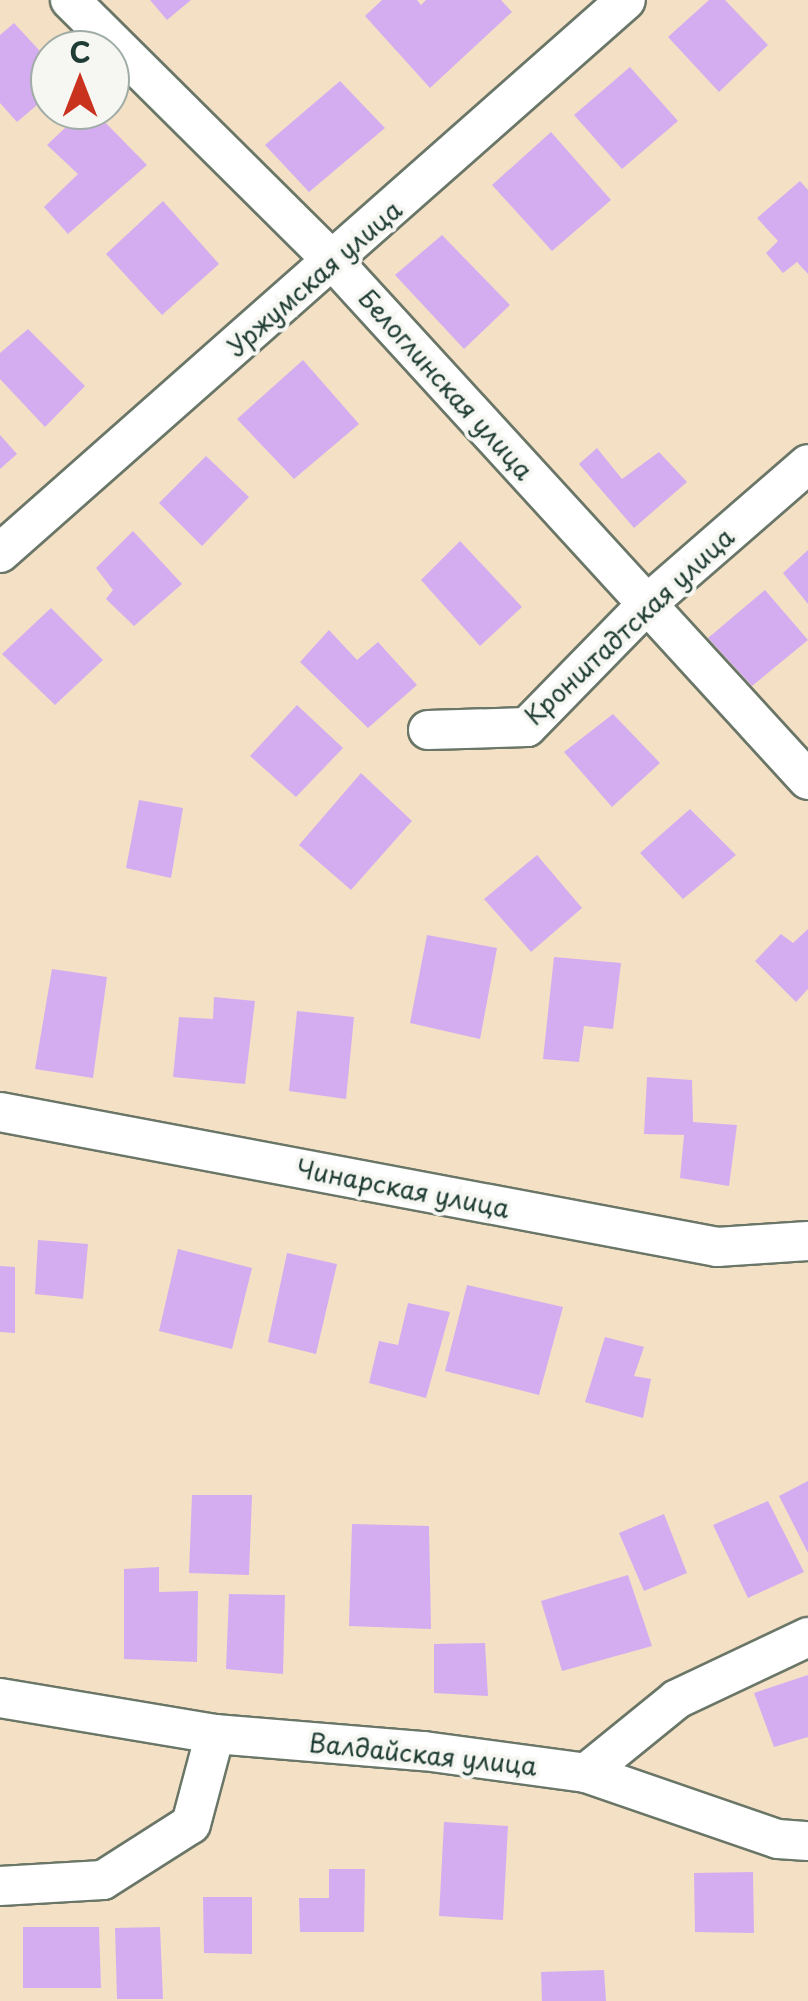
<!DOCTYPE html>
<html>
<head>
<meta charset="utf-8">
<style>
  body { margin:0 }
  #map { position:relative; width:808px; height:2001px; overflow:hidden; background:#f4e0c5; font-family:"Playpen Sans",sans-serif }
  div>[style] { position:absolute }
  [style*='--x'] { left:calc(var(--x)*1px); top:calc(var(--y)*1px); width:calc(var(--w)*1px); rotate:calc(var(--a)*1deg) }
  .building>* { inset:0; background:#d4adf1 }
  .roads { filter:drop-shadow(2px 0 #6a7667) drop-shadow(-2px 0 #6a7667) drop-shadow(0 2px #6a7667) drop-shadow(0 -2px #6a7667) }
  .minor>* { height:38px; margin:-19px; padding:0 19px; transform-origin:19px; border-radius:19px; background:#fff }
  span { translate:-50% -50%; white-space:nowrap; text-align:center; line-height:1.15; -webkit-text-stroke:8px #f6f6f2; paint-order:stroke }
  .street-label { font-size:25px; color:#1f3d34 }
  .north { position:absolute; left:30px; top:30px; width:100px; height:100px; box-sizing:border-box; background:#f6f6f2; border:2px solid #a0aca6; border-radius:50%; rotate:0deg; font-size:28px; font-weight:700; line-height:40px; text-align:center; color:#1f3d34 }
  .north::after { content:''; display:block; margin:auto; width:35px; height:45px; background:#c8321e; clip-path:polygon(50% 0,100% 100%,50% 72%,0 100%) }
</style>
</head>
<body>
<div id="map">
  <div class="building">
    <i style="clip-path:polygon(150px 0,191px 0,167px 20px)"></i>
    <i style="clip-path:polygon(382px 0,417px 0,421px 5px,426px 0,501px 0,512px 12px,430px 88px,365px 16px)"></i>
    <i style="clip-path:polygon(709px 0,725px 0,768px 45px,719px 92px,668px 37px)"></i>
    <i style="clip-path:polygon(14px 23px,50px 62px,50px 94px,17px 122px,0 103px,0 35px)"></i>
    <i style="clip-path:polygon(630px 67px,678px 121px,622px 169px,574px 115px)"></i>
    <i style="clip-path:polygon(340px 81px,385px 128px,309px 192px,265px 145px)"></i>
    <i style="clip-path:polygon(84px 110px,93px 110px,147px 165px,68px 234px,44px 207px,78px 174px,47px 145px)"></i>
    <i style="clip-path:polygon(551px 132px,611px 200px,552px 251px,492px 185px)"></i>
    <i style="clip-path:polygon(800px 181px,808px 190px,808px 274px,797px 262px,783px 273px,766px 253px,778px 241px,757px 218px)"></i>
    <i style="clip-path:polygon(163px 201px,219px 264px,162px 315px,106px 254px)"></i>
    <i style="clip-path:polygon(442px 235px,510px 305px,464px 349px,395px 275px)"></i>
    <i style="clip-path:polygon(28px 329px,85px 386px,45px 427px,0 379px,0 353px)"></i>
    <i style="clip-path:polygon(303px 360px,359px 424px,294px 479px,237px 419px)"></i>
    <i style="clip-path:polygon(0 435px,17px 454px,0 469px)"></i>
    <i style="clip-path:polygon(597px 448px,622px 479px,659px 452px,687px 482px,634px 528px,579px 464px)"></i>
    <i style="clip-path:polygon(206px 456px,249px 497px,202px 546px,159px 503px)"></i>
    <i style="clip-path:polygon(133px 531px,182px 584px,134px 626px,106px 599px,113px 590px,96px 568px)"></i>
    <i style="clip-path:polygon(460px 541px,522px 607px,480px 646px,421px 580px)"></i>
    <i style="clip-path:polygon(808px 550px,808px 604px,783px 573px)"></i>
    <i style="clip-path:polygon(765px 590px,808px 640px,752px 686px,708px 638px)"></i>
    <i style="clip-path:polygon(51px 608px,103px 660px,55px 705px,2px 654px)"></i>
    <i style="clip-path:polygon(329px 630px,357px 660px,378px 642px,417px 685px,368px 728px,300px 662px)"></i>
    <i style="clip-path:polygon(297px 705px,343px 748px,296px 797px,250px 756px)"></i>
    <i style="clip-path:polygon(613px 714px,660px 763px,612px 807px,564px 752px)"></i>
    <i style="clip-path:polygon(361px 773px,412px 821px,351px 890px,299px 845px)"></i>
    <i style="clip-path:polygon(139px 800px,183px 808px,171px 878px,126px 868px)"></i>
    <i style="clip-path:polygon(690px 809px,736px 855px,683px 899px,640px 853px)"></i>
    <i style="clip-path:polygon(537px 855px,582px 908px,531px 952px,484px 899px)"></i>
    <i style="clip-path:polygon(808px 929px,808px 989px,796px 1002px,755px 961px,781px 934px,793px 943px)"></i>
    <i style="clip-path:polygon(427px 935px,497px 948px,480px 1039px,410px 1023px)"></i>
    <i style="clip-path:polygon(554px 957px,621px 963px,613px 1029px,584px 1026px,579px 1062px,543px 1059px)"></i>
    <i style="clip-path:polygon(52px 969px,107px 977px,93px 1078px,35px 1069px)"></i>
    <i style="clip-path:polygon(214px 997px,255px 1001px,245px 1084px,173px 1077px,179px 1017px,213px 1019px)"></i>
    <i style="clip-path:polygon(297px 1011px,354px 1017px,346px 1099px,289px 1091px)"></i>
    <i style="clip-path:polygon(647px 1077px,692px 1080px,693px 1122px,737px 1125px,729px 1186px,680px 1178px,684px 1135px,644px 1134px)"></i>
    <i style="clip-path:polygon(38px 1240px,88px 1244px,83px 1299px,35px 1294px)"></i>
    <i style="clip-path:polygon(178px 1249px,252px 1268px,232px 1349px,159px 1331px)"></i>
    <i style="clip-path:polygon(287px 1253px,337px 1264px,316px 1354px,268px 1342px)"></i>
    <i style="clip-path:polygon(0 1266px,15px 1267px,15px 1333px,0 1332px)"></i>
    <i style="clip-path:polygon(467px 1285px,563px 1307px,539px 1395px,445px 1371px)"></i>
    <i style="clip-path:polygon(408px 1303px,450px 1312px,426px 1398px,369px 1383px,379px 1341px,398px 1345px)"></i>
    <i style="clip-path:polygon(605px 1337px,644px 1347px,634px 1376px,651px 1379px,643px 1418px,585px 1402px)"></i>
    <i style="clip-path:polygon(808px 1481px,808px 1553px,779px 1496px)"></i>
    <i style="clip-path:polygon(192px 1495px,252px 1495px,249px 1575px,189px 1573px)"></i>
    <i style="clip-path:polygon(768px 1501px,804px 1572px,748px 1598px,713px 1525px)"></i>
    <i style="clip-path:polygon(664px 1514px,687px 1573px,644px 1591px,619px 1533px)"></i>
    <i style="clip-path:polygon(352px 1524px,429px 1526px,431px 1629px,349px 1626px)"></i>
    <i style="clip-path:polygon(159px 1567px,159px 1592px,198px 1591px,197px 1662px,124px 1659px,124px 1569px)"></i>
    <i style="clip-path:polygon(628px 1575px,652px 1646px,562px 1671px,541px 1601px)"></i>
    <i style="clip-path:polygon(229px 1594px,285px 1595px,283px 1674px,226px 1669px)"></i>
    <i style="clip-path:polygon(485px 1643px,488px 1696px,434px 1693px,434px 1644px)"></i>
    <i style="clip-path:polygon(808px 1675px,808px 1737px,774px 1747px,754px 1693px)"></i>
    <i style="clip-path:polygon(444px 1822px,508px 1826px,503px 1920px,439px 1916px)"></i>
    <i style="clip-path:polygon(329px 1869px,365px 1869px,364px 1932px,300px 1932px,299px 1898px,329px 1898px)"></i>
    <i style="clip-path:polygon(753px 1872px,754px 1933px,695px 1932px,694px 1873px)"></i>
    <i style="clip-path:polygon(203px 1897px,252px 1897px,252px 1954px,204px 1953px)"></i>
    <i style="clip-path:polygon(23px 1927px,99px 1927px,101px 1988px,23px 1988px)"></i>
    <i style="clip-path:polygon(160px 1927px,163px 1999px,117px 1999px,115px 1928px)"></i>
    <i style="clip-path:polygon(604px 1970px,606px 2001px,542px 2001px,541px 1972px)"></i>
  </div>
  <div class="roads">
    <div class="minor">
      <i style="--x:70;--y:0;--w:372;--a:44.8"></i>
      <i style="--x:334;--y:262;--w:702;--a:47.54"></i>
      <i style="--x:0;--y:553;--w:835;--a:-41.46"></i>
      <i style="--x:428;--y:730;--w:99;--a:-1.7"></i>
      <i style="--x:527;--y:727;--w:172;--a:-45.7"></i>
      <i style="--x:647;--y:604;--w:213;--a:-41"></i>
      <i style="--x:0;--y:1112;--w:730;--a:10.66"></i>
      <i style="--x:717;--y:1247;--w:91;--a:-3.8"></i>
      <i style="--x:0;--y:1698;--w:218;--a:9.5"></i>
      <i style="--x:215;--y:1734;--w:210;--a:4.7"></i>
      <i style="--x:424;--y:1751;--w:163;--a:7.7"></i>
      <i style="--x:586;--y:1773;--w:117;--a:-39.1"></i>
      <i style="--x:677;--y:1699;--w:145;--a:-25.3"></i>
      <i style="--x:586;--y:1773;--w:203;--a:19"></i>
      <i style="--x:778;--y:1839;--w:30;--a:4"></i>
      <i style="--x:0;--y:1886;--w:103;--a:-3.3"></i>
      <i style="--x:103;--y:1880;--w:104;--a:-32.5"></i>
      <i style="--x:191;--y:1824;--w:93;--a:-75.1"></i>
    </div>
  </div>
  <div class="street-label">
    <span style="left:314px;top:278px;rotate:-41deg">Уржумская улица</span>
    <span style="left:446px;top:384px;rotate:48deg">Белоглинская улица</span>
    <span style="left:629px;top:626px;rotate:-43deg">Кронштадтская улица</span>
    <span style="left:403px;top:1188px;rotate:11deg">Чинарская улица</span>
    <span style="left:423px;top:1754px;rotate:6deg">Валдайская улица</span>
  </div>
  <div class="north">С</div>
</div>
</body>
</html>
